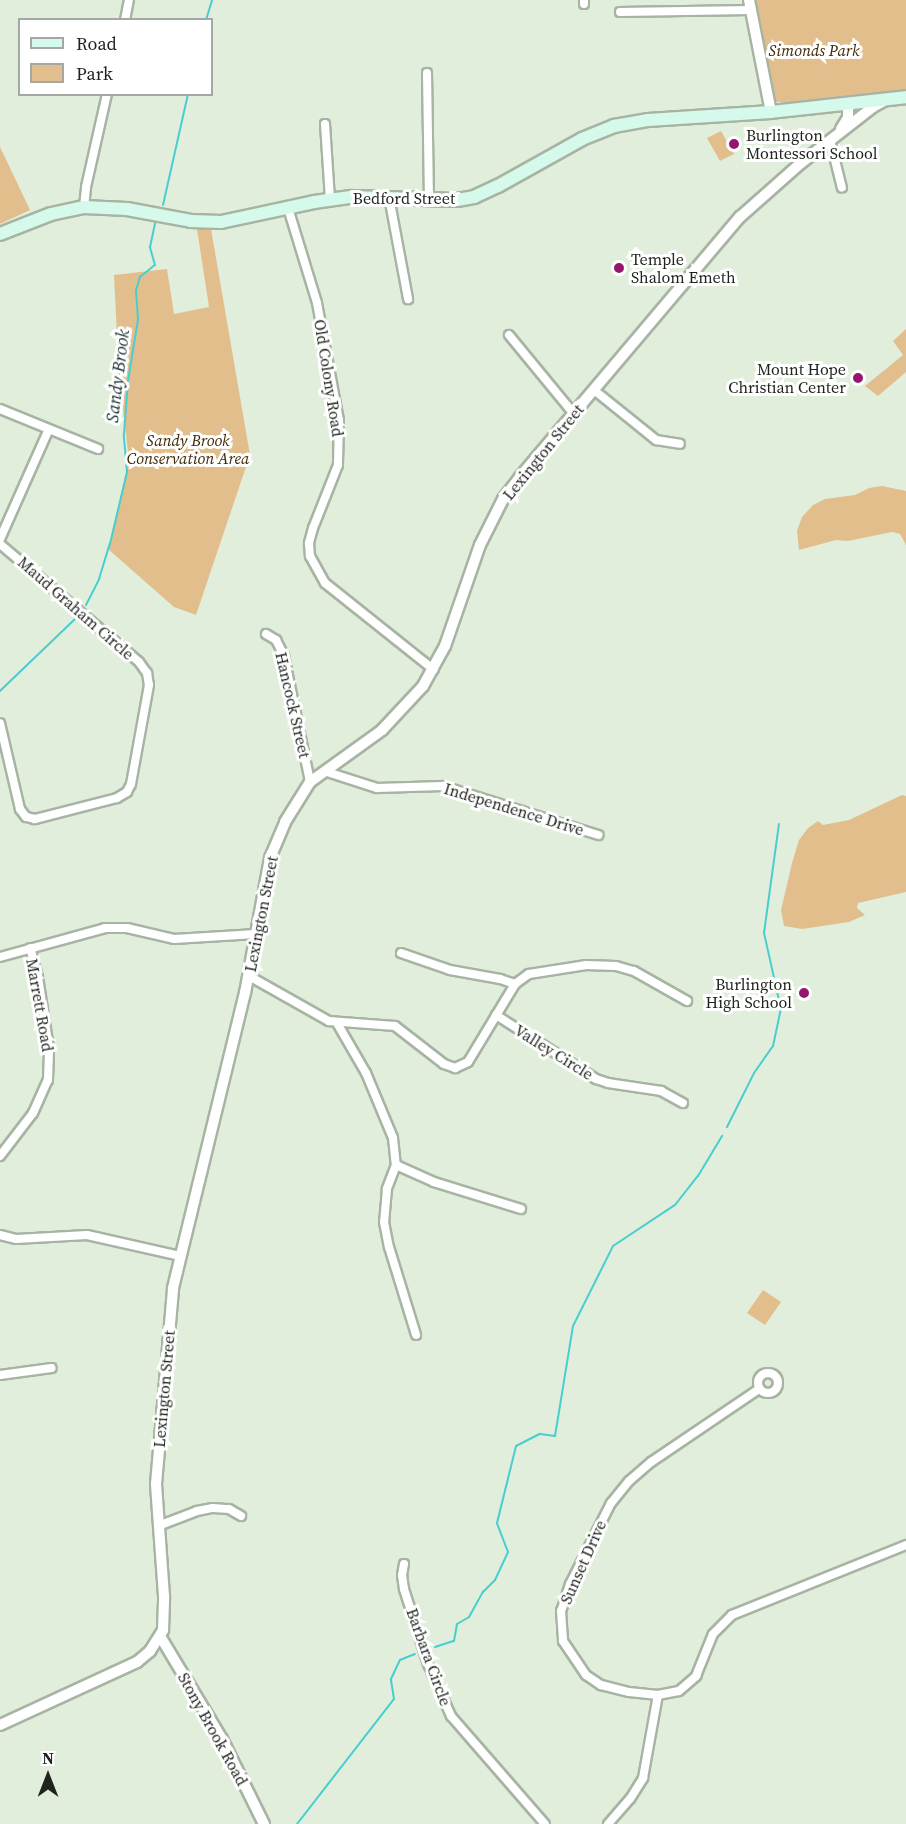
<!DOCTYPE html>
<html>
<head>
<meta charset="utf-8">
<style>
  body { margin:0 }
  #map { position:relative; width:906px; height:1824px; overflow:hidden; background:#e1eedc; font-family:"Source Serif 4",serif }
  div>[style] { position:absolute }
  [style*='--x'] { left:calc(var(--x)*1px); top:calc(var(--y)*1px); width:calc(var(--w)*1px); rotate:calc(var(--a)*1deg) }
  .green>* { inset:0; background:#e2be8d }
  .stream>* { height:2px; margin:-1px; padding:0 1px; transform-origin:1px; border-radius:1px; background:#48ced0 }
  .roads { filter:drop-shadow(2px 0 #a8b4a3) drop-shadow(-2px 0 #a8b4a3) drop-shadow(0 2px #a8b4a3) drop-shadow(0 -2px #a8b4a3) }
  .minor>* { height:8px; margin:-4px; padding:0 4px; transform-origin:4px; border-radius:4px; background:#fff }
  .minor>.ring { margin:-4px; padding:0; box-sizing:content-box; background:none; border:8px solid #fff; border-radius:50% }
  .tertiary>* { height:10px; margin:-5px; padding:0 5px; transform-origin:5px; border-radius:5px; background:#fff }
  .secondary>* { height:12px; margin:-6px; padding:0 6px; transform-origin:6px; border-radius:6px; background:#d5faec }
  .dots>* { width:16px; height:16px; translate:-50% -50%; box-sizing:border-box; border:3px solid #fff; border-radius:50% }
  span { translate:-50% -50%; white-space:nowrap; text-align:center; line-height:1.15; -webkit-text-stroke:6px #fff; paint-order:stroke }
  .park-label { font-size:16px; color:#3e2905; font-style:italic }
  .poi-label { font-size:16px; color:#1f231d }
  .left { translate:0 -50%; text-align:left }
  .right { translate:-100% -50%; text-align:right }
  .street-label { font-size:16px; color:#1f231d }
  .water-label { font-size:18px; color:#193030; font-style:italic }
  .legend { position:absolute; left:18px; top:18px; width:195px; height:78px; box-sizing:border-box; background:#fff; border:2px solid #a5a7a5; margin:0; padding:8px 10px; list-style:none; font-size:18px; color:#1f231d }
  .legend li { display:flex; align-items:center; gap:12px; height:30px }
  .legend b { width:30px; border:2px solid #a5a7a5 }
  .north { position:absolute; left:18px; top:1746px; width:60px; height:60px; -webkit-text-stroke:4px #fff; paint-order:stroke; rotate:0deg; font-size:16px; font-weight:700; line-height:24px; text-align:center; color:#1f231d }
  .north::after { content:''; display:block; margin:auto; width:21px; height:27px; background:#1f231d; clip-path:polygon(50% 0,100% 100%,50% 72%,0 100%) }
</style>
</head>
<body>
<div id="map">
  <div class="green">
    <i style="clip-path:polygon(754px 0,906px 0,906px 89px,799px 103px,777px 102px,774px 100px)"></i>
    <i style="clip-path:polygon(721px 131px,734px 154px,720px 161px,707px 138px)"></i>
    <i style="clip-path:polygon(0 147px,30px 210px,0 224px)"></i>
    <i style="clip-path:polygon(197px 229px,211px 229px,250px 455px,196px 615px,174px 607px,108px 549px,129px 460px,119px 377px,114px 275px,167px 269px,174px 314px,209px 307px)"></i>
    <i style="clip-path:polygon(906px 329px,906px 372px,878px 396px,865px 386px,903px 355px,893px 341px)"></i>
    <i style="clip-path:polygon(882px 486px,906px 491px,906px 545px,900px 534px,892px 532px,848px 541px,836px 540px,799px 550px,797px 531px,802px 517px,813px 505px,825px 499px,855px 495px,869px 488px)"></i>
    <i style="clip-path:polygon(902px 795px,906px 796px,906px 892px,858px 903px,857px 908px,865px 915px,849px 922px,802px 929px,784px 926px,781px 910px,792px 863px,799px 840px,808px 828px,818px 821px,823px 825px,849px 820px)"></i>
    <i style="clip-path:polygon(763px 1290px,781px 1302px,765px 1325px,747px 1313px)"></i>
  </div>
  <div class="stream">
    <i style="--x:206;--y:20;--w:21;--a:-73"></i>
    <i style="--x:163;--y:205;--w:114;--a:-77.3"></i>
    <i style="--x:86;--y:605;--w:29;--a:-63"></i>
    <i style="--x:99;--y:579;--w:37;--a:-73"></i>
    <i style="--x:110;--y:544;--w:74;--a:-76.7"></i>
    <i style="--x:127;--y:472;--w:38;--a:-95"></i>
    <i style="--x:124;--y:434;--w:53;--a:-85.7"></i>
    <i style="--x:128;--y:381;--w:63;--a:-80.8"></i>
    <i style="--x:138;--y:319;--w:29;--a:-94"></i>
    <i style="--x:136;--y:290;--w:14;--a:-73"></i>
    <i style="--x:140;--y:277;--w:19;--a:-39"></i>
    <i style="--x:155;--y:265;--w:19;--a:-106"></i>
    <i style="--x:150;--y:247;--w:25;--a:-78"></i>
    <i style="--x:0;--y:691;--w:105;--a:-43.8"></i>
    <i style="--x:727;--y:1127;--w:60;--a:-63.4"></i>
    <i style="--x:754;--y:1073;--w:33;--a:-55"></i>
    <i style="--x:773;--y:1046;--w:38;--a:-78"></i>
    <i style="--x:781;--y:1009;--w:78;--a:-102.6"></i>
    <i style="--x:764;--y:933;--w:110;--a:-82.2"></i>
    <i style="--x:435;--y:1647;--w:20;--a:-18"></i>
    <i style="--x:454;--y:1641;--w:17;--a:-80"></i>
    <i style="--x:457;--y:1624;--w:14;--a:-30"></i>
    <i style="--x:469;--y:1617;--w:29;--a:-61"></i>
    <i style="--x:483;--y:1592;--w:17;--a:-45"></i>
    <i style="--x:495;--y:1580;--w:31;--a:-65"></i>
    <i style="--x:508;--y:1552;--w:31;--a:-111"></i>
    <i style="--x:497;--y:1523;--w:79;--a:-76.1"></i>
    <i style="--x:516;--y:1446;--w:27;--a:-27"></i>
    <i style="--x:540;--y:1434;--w:15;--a:8"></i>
    <i style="--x:555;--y:1436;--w:111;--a:-80.7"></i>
    <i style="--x:573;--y:1326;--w:89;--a:-63.4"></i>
    <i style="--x:613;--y:1246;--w:74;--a:-33.5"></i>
    <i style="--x:675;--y:1205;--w:37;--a:-52"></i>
    <i style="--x:698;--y:1176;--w:47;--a:-59"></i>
    <i style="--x:297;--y:1824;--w:158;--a:-52.2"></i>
    <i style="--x:394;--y:1699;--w:20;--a:-99"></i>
    <i style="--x:391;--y:1679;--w:21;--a:-65"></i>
    <i style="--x:400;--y:1660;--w:16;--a:-22"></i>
  </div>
  <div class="roads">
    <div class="minor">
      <i style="--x:584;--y:4;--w:4;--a:-90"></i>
      <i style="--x:620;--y:12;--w:131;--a:-0.9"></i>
      <i style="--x:125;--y:20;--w:20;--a:-79"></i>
      <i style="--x:427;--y:73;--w:127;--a:89.1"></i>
      <i style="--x:325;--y:124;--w:75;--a:86.2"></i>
      <i style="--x:830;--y:140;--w:49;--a:76"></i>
      <i style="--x:389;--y:197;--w:104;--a:79.4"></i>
      <i style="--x:84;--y:207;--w:20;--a:-84"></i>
      <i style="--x:86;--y:187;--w:95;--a:-77.3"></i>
      <i style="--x:288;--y:208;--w:99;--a:73"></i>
      <i style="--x:317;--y:303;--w:119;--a:79.4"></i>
      <i style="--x:339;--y:420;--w:45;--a:91.3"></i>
      <i style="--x:338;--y:465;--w:68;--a:111.6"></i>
      <i style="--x:313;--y:528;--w:16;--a:105"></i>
      <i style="--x:309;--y:543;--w:13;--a:86"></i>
      <i style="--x:310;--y:556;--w:31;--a:61"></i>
      <i style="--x:325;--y:583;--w:139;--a:38.6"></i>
      <i style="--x:509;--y:335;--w:102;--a:50.6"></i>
      <i style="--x:594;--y:390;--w:80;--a:38.9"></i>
      <i style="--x:656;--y:440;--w:24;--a:9"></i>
      <i style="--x:0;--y:409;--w:106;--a:22.2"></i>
      <i style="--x:0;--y:539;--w:118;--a:-66"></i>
      <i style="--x:0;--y:544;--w:182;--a:40.3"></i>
      <i style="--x:139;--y:662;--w:14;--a:54"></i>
      <i style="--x:147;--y:673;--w:12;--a:81"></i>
      <i style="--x:149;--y:685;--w:101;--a:100.3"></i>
      <i style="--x:131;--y:784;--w:9;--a:117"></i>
      <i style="--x:127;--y:792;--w:12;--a:149"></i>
      <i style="--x:117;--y:798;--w:85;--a:165.6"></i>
      <i style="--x:35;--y:819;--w:9;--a:-167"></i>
      <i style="--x:26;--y:817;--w:10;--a:-127"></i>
      <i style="--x:20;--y:809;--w:88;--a:-103.1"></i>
      <i style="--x:266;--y:634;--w:12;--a:31"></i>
      <i style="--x:276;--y:640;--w:18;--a:63"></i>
      <i style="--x:284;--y:656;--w:129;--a:78.3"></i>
      <i style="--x:324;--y:771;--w:56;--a:17.8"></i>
      <i style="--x:377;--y:788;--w:66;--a:-1.7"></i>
      <i style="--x:443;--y:786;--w:163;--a:17.5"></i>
      <i style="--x:401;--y:953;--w:52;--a:19.1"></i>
      <i style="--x:450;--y:970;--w:51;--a:10.2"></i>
      <i style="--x:500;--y:979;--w:16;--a:18"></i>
      <i style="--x:0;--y:957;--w:109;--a:-15.4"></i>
      <i style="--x:105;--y:928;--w:22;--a:0"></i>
      <i style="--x:127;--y:928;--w:48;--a:13.2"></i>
      <i style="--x:174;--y:939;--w:82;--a:-3.5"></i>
      <i style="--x:249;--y:976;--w:92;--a:29.4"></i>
      <i style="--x:329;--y:1021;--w:66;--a:4.3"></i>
      <i style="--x:395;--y:1026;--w:62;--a:37.8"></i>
      <i style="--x:444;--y:1064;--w:12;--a:20"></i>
      <i style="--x:455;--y:1068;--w:14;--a:-25"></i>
      <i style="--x:468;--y:1062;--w:91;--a:-58.9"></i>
      <i style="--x:515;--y:984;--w:17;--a:-36"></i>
      <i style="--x:529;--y:974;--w:58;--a:-9"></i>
      <i style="--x:586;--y:965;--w:30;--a:2"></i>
      <i style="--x:616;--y:966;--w:19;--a:16"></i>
      <i style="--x:634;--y:971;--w:61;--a:29.5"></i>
      <i style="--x:496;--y:1015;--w:119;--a:32.6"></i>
      <i style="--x:596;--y:1079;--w:13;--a:18"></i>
      <i style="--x:608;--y:1083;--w:54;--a:8.6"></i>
      <i style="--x:661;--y:1091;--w:25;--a:29"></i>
      <i style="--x:337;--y:1023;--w:58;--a:59.9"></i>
      <i style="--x:366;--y:1073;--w:70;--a:67.4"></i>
      <i style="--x:393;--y:1138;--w:27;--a:84"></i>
      <i style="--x:396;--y:1165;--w:26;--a:111"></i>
      <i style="--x:387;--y:1189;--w:33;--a:95"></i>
      <i style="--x:384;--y:1222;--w:25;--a:79"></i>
      <i style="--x:389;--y:1247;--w:92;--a:72.9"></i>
      <i style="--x:0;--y:1156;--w:54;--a:-52.5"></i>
      <i style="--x:33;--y:1113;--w:36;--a:-66"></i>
      <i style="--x:48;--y:1080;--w:32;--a:-88"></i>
      <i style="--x:49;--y:1048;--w:72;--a:-98.8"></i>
      <i style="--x:38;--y:977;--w:30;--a:-105"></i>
      <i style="--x:396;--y:1165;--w:42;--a:24.1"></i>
      <i style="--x:434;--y:1182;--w:91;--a:17.2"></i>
      <i style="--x:0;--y:1235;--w:16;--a:14"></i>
      <i style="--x:16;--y:1239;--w:71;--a:-3.2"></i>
      <i style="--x:87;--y:1235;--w:95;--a:12.7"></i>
      <i class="ring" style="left:758px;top:1373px;width:12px;height:12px"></i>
      <i style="--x:0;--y:1375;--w:52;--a:-7.7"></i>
      <i style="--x:759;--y:1389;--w:130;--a:145.9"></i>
      <i style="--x:651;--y:1462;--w:29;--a:139"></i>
      <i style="--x:629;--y:1481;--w:28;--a:129"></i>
      <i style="--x:611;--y:1503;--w:91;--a:116.8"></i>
      <i style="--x:570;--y:1584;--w:28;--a:108"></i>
      <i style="--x:561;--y:1611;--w:30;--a:86"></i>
      <i style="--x:563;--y:1641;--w:41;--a:55.9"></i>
      <i style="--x:586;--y:1675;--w:18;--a:34"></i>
      <i style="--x:601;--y:1685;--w:29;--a:14"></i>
      <i style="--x:629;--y:1692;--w:29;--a:6"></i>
      <i style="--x:658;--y:1695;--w:21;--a:-11"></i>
      <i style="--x:679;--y:1691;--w:23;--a:-41"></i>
      <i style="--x:696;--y:1676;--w:45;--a:-68"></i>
      <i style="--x:713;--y:1634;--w:27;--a:-45"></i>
      <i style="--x:732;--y:1615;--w:188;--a:-21.9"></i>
      <i style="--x:158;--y:1526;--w:42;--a:-21"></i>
      <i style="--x:197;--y:1511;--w:16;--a:-11"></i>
      <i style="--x:213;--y:1508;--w:16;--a:4"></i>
      <i style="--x:229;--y:1509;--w:14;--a:30"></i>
      <i style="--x:404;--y:1564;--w:11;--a:100"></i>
      <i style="--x:402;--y:1575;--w:14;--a:82"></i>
      <i style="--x:404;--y:1589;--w:79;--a:72.3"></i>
      <i style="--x:428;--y:1664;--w:57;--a:66.1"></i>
      <i style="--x:451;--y:1716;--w:143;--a:49"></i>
      <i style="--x:608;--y:1824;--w:33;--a:-49"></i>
      <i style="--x:630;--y:1799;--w:25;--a:-58"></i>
      <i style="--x:643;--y:1778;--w:84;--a:-79.8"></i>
    </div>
    <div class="tertiary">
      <i style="--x:749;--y:0;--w:114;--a:78.9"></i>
      <i style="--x:841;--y:129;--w:13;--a:-58"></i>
      <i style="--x:848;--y:118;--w:14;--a:-90"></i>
      <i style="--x:160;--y:1636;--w:120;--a:59"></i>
      <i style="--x:222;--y:1739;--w:95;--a:63.7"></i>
      <i style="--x:0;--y:1725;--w:151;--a:-24.7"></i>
      <i style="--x:137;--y:1662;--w:17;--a:-40"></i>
      <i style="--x:150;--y:1651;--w:25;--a:-58"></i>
      <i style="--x:163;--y:1630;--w:34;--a:-88"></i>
      <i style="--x:164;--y:1596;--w:112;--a:-94.1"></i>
      <i style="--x:156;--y:1484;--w:197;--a:-85"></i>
      <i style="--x:173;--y:1288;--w:304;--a:-76.3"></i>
      <i style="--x:245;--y:993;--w:137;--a:-79.5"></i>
      <i style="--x:270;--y:858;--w:39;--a:-67"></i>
      <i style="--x:285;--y:822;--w:47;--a:-58"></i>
      <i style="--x:310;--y:782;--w:89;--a:-35.8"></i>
      <i style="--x:382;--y:730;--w:60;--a:-47"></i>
      <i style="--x:423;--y:686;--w:46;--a:-61.2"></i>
      <i style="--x:445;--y:646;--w:107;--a:-70.9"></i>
      <i style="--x:480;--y:545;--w:51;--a:-63.4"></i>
      <i style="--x:503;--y:499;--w:28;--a:-52"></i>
      <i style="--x:520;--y:477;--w:341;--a:-49.8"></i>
      <i style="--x:740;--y:217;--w:81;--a:-41.5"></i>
      <i style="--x:801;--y:163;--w:91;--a:-37.9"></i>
      <i style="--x:873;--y:107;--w:13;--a:-29"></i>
    </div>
    <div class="secondary">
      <i style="--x:0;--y:234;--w:55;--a:-21.4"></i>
      <i style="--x:51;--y:214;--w:34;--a:-12"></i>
      <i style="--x:84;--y:207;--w:43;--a:2.7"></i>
      <i style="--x:127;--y:209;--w:65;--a:10.6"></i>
      <i style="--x:191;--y:221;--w:30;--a:2"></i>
      <i style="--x:221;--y:222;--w:95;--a:-12.1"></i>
      <i style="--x:314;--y:202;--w:37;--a:-8"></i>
      <i style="--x:351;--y:197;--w:106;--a:1.6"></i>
      <i style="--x:457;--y:200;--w:17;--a:-10"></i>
      <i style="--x:474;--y:197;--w:26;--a:-25"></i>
      <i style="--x:498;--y:186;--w:96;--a:-29.2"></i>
      <i style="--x:582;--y:139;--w:35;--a:-22"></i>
      <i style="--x:614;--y:126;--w:35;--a:-10"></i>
      <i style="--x:648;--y:120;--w:123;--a:-3.7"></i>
      <i style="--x:771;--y:112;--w:136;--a:-6.3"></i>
    </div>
  </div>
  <div class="dots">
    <i style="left:734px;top:144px;background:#96166f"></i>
    <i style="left:619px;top:268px;background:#96166f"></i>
    <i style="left:858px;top:378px;background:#96166f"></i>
    <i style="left:804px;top:993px;background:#96166f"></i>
  </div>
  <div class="park-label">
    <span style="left:814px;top:50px">Simonds Park</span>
    <span style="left:188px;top:449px">Sandy Brook<br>Conservation Area</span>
  </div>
  <div class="poi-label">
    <span class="left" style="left:746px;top:144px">Burlington<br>Montessori School</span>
    <span class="left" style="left:631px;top:268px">Temple<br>Shalom Emeth</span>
    <span class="right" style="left:846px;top:378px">Mount Hope<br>Christian Center</span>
    <span class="right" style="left:792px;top:993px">Burlington<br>High School</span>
  </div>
  <div class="street-label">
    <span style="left:404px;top:198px">Bedford Street</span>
    <span style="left:329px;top:378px;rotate:81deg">Old Colony Road</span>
    <span style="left:543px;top:452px;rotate:-51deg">Lexington Street</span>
    <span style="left:76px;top:608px;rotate:41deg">Maud Graham Circle</span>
    <span style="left:293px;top:705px;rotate:77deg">Hancock Street</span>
    <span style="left:514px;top:809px;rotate:17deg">Independence Drive</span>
    <span style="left:261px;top:914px;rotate:-79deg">Lexington Street</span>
    <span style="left:40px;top:1005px;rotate:80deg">Marrett Road</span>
    <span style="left:554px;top:1052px;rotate:32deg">Valley Circle</span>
    <span style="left:164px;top:1389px;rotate:-85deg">Lexington Street</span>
    <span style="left:583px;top:1562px;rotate:-66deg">Sunset Drive</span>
    <span style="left:429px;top:1657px;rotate:70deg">Barbara Circle</span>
    <span style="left:213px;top:1729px;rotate:61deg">Stony Brook Road</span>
  </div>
  <div class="water-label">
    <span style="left:118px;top:376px;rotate:-83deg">Sandy Brook</span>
  </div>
  <ul class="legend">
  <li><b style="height:8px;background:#d5faec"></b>Road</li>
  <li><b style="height:16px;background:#e2be8d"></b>Park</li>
  </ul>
  <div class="north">N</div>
</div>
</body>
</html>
